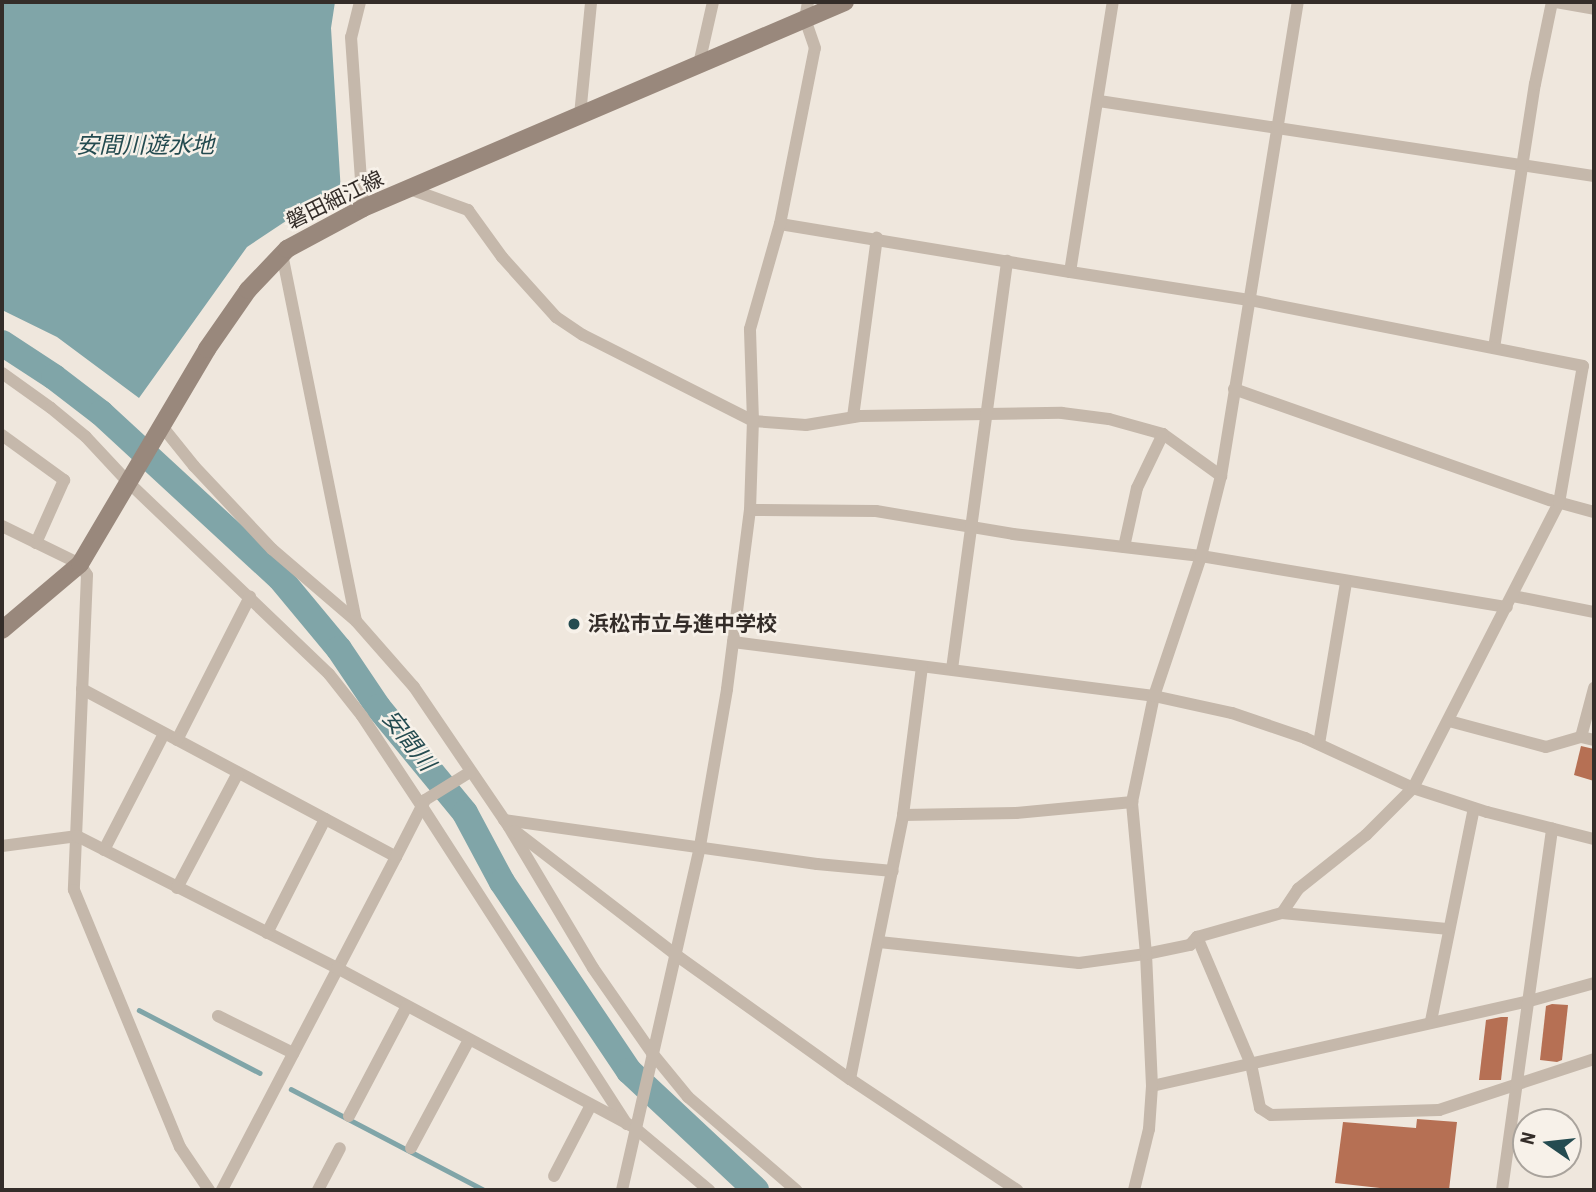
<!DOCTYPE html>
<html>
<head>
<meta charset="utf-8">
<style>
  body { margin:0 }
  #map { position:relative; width:1596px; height:1192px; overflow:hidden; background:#efe7dd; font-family:"Roboto Condensed","Noto Sans JP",sans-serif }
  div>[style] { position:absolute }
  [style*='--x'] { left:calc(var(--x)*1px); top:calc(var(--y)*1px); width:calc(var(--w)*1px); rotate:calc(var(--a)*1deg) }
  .water>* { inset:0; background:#80a5a8 }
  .stream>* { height:4.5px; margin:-2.25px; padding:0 2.25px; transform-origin:2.25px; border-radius:2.25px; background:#80a5a8 }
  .river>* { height:26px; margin:-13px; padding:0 13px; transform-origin:13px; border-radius:13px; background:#80a5a8 }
  .building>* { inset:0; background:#b67054 }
  .minor>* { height:12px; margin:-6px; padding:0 6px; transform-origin:6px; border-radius:6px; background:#c5b8ab }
  .secondary>* { height:18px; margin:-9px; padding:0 9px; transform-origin:9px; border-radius:9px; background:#99887c }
  .dots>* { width:19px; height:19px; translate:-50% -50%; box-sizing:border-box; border:4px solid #f7f1e9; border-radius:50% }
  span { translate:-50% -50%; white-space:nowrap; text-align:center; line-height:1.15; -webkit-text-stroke:5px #f7f1e9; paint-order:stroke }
  .street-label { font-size:21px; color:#342d29 }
  .poi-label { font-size:21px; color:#342d29; font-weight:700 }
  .left { translate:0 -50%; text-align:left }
  .water-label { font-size:23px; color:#244b50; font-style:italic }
  .frame { position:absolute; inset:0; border:4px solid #342d29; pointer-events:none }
  .north { position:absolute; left:1512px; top:1108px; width:70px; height:70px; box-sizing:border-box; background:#f7f1e9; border:2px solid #a9a39c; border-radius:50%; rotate:284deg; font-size:19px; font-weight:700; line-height:28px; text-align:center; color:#342d29 }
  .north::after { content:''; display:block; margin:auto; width:24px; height:32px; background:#244b50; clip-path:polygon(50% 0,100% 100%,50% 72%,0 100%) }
</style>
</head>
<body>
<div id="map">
  <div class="water">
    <i style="clip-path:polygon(2px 2px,335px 2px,331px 28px,341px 193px,298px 213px,247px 247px,139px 398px,57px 337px,2px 310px)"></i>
  </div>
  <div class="stream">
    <i style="--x:139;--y:1010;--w:136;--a:27.5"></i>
    <i style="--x:291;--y:1089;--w:218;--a:27.6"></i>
  </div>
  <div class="river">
    <i style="--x:2;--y:343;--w:62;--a:33.2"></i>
    <i style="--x:54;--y:377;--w:59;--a:37.5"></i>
    <i style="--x:101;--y:413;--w:243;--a:42.7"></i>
    <i style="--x:280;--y:578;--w:92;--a:50.3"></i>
    <i style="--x:339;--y:649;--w:70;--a:56.1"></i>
    <i style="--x:378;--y:707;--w:137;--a:50.6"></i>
    <i style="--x:465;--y:813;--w:78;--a:61.8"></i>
    <i style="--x:502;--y:882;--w:228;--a:56.1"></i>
    <i style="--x:629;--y:1071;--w:174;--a:43.1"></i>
  </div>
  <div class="building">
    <i style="clip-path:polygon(1581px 746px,1594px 749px,1594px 781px,1574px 775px)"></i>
    <i style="clip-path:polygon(1552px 1004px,1568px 1005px,1562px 1060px,1557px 1062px,1540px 1060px,1546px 1006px)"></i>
    <i style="clip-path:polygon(1501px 1017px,1508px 1017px,1501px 1080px,1479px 1080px,1486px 1020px)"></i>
    <i style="clip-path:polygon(1417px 1119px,1457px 1122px,1449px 1190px,1398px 1190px,1335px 1183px,1343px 1122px,1416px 1128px)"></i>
  </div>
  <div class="minor">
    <i style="--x:360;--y:2;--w:36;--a:104"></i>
    <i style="--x:351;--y:37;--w:171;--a:86"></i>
    <i style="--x:1556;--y:2;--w:39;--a:10"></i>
    <i style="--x:699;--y:64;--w:64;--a:-77.3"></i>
    <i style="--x:1099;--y:101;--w:501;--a:8.62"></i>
    <i style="--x:580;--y:115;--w:114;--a:-84.4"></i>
    <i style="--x:410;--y:189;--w:62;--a:19.9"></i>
    <i style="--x:468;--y:210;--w:58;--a:54.1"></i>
    <i style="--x:502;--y:257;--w:81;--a:48"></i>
    <i style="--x:556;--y:317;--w:32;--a:34"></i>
    <i style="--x:583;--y:335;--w:191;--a:26.8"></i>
    <i style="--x:753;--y:421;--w:53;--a:4.3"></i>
    <i style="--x:806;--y:425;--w:56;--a:-9.3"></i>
    <i style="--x:861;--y:416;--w:201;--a:-0.9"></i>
    <i style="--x:1062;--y:413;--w:47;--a:7.3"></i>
    <i style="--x:1109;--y:419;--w:56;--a:15.5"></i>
    <i style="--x:1163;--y:434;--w:72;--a:35.9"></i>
    <i style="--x:780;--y:224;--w:294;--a:9.4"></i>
    <i style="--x:282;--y:254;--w:374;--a:78.6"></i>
    <i style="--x:1494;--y:348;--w:267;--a:-81.2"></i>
    <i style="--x:1535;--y:84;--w:84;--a:-78.3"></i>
    <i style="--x:2;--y:373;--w:60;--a:35.5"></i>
    <i style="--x:51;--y:408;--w:45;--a:39.6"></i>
    <i style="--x:86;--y:437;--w:60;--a:47"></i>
    <i style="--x:127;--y:481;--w:279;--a:43.7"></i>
    <i style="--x:329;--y:674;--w:53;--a:51.8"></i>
    <i style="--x:362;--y:716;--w:110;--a:56.5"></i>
    <i style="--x:423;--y:808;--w:376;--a:57.2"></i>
    <i style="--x:1234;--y:389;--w:335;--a:19.4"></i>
    <i style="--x:1550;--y:500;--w:46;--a:15.3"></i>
    <i style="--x:853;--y:417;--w:181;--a:-82.4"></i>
    <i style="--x:161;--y:425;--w:53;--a:51.2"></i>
    <i style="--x:194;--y:466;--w:114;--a:46.8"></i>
    <i style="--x:272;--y:549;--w:111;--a:40.6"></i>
    <i style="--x:356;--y:621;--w:88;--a:48.7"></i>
    <i style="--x:414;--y:687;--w:169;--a:55.8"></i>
    <i style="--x:509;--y:827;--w:164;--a:59.2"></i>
    <i style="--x:593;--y:968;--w:103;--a:55.2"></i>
    <i style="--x:652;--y:1053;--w:57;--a:50.7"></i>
    <i style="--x:688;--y:1097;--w:143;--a:40.7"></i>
    <i style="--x:2;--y:435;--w:77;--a:36"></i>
    <i style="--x:64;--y:480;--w:69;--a:114"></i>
    <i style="--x:750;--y:510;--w:126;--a:0.5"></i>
    <i style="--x:876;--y:511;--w:139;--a:9.5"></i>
    <i style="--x:1013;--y:534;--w:189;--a:6.7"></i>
    <i style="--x:1201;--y:556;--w:310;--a:9.5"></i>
    <i style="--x:2;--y:526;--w:87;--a:26"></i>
    <i style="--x:80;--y:564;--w:13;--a:58"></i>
    <i style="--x:87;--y:575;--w:315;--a:92.4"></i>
    <i style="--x:74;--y:890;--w:278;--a:67.6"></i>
    <i style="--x:180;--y:1147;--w:52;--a:56"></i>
    <i style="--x:1124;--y:547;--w:60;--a:-77.6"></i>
    <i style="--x:1137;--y:488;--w:60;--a:-64.3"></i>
    <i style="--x:1513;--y:596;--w:83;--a:11.2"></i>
    <i style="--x:733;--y:642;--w:424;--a:7.3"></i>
    <i style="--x:1154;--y:696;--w:80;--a:12.3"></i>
    <i style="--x:1232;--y:713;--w:77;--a:18.9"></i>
    <i style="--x:1305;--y:738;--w:119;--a:24.8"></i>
    <i style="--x:1413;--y:788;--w:78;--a:18"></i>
    <i style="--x:1487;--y:812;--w:110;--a:14.2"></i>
    <i style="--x:952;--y:669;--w:412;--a:-82.3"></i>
    <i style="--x:82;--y:689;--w:356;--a:28.1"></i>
    <i style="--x:396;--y:857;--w:376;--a:117.6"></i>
    <i style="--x:1449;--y:721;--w:100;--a:15"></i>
    <i style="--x:1546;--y:747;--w:36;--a:-16"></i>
    <i style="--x:1581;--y:737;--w:13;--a:13"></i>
    <i style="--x:1581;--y:737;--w:51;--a:-75.1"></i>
    <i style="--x:177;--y:740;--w:161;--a:-63"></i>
    <i style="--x:1319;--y:744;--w:164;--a:-80.5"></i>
    <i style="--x:903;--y:815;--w:113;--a:-1"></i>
    <i style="--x:1016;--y:813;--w:117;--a:-5.4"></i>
    <i style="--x:504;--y:820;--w:316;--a:8"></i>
    <i style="--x:817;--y:864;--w:76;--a:5.3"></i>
    <i style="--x:515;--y:831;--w:203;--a:37.6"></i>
    <i style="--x:676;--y:955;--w:214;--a:35.5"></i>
    <i style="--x:850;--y:1079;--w:201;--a:33.6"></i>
    <i style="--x:2;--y:846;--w:76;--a:-7.6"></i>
    <i style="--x:77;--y:836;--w:292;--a:26.9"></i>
    <i style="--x:337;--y:968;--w:338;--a:28.2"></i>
    <i style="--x:635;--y:1128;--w:97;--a:40"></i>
    <i style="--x:104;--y:850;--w:131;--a:-62.7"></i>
    <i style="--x:396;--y:857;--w:64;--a:-63"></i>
    <i style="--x:425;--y:800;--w:53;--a:-31.9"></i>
    <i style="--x:177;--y:888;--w:130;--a:-62.1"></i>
    <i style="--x:1282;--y:913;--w:168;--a:5.5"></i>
    <i style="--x:267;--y:933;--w:128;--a:-63"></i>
    <i style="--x:1197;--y:937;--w:138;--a:67"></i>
    <i style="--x:1251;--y:1064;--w:45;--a:78.4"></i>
    <i style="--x:1260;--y:1108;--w:13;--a:32"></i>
    <i style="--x:1271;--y:1115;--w:168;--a:-1.7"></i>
    <i style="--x:1439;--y:1110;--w:163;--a:-18.2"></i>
    <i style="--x:879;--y:942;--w:201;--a:6"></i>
    <i style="--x:1079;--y:963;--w:68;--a:-7.7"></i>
    <i style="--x:1146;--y:954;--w:45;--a:-11.6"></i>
    <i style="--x:1190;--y:945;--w:11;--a:-49"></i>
    <i style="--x:1197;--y:937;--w:88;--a:-15.8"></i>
    <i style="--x:1282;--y:913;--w:29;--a:-56"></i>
    <i style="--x:1298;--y:889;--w:87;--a:-38.5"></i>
    <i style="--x:1366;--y:835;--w:66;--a:-45"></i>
    <i style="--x:1413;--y:788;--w:320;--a:-62.9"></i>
    <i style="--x:1559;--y:503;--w:139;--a:-80.1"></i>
    <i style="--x:1583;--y:366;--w:340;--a:-168.8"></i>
    <i style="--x:1249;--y:300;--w:181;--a:-171.1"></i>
    <i style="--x:1070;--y:272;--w:273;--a:-81"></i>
    <i style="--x:218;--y:1016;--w:84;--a:26.3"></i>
    <i style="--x:1431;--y:1021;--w:217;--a:-78.6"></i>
    <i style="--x:850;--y:1079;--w:269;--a:-78.6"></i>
    <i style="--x:903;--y:815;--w:149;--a:-82.7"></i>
    <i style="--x:1152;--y:1086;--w:383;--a:-12.7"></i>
    <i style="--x:1526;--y:1002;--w:71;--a:-15.6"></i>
    <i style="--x:349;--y:1116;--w:124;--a:-62.2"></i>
    <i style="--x:411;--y:1148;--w:123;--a:-61.8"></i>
    <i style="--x:554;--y:1176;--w:80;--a:-62.5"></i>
    <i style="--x:318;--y:1190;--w:47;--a:-62.4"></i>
    <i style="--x:622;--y:1190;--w:353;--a:-77.2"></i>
    <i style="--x:700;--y:846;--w:159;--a:-80.2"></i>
    <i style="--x:727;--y:689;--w:180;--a:-82.7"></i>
    <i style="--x:750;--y:510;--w:89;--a:-88.1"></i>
    <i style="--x:753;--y:421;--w:92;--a:-91.9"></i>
    <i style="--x:750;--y:329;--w:109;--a:-74.1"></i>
    <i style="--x:780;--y:224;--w:179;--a:-78.8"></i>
    <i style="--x:815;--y:48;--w:31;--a:-109"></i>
    <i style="--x:805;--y:19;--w:17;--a:-80"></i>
    <i style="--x:1134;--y:1190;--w:63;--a:-76.2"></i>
    <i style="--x:1149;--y:1129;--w:43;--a:-86"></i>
    <i style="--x:1152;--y:1086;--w:132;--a:-92.6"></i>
    <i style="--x:1146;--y:954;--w:153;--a:-95.3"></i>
    <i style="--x:1132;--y:802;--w:108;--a:-78.3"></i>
    <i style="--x:1154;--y:696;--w:148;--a:-71.4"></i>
    <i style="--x:1201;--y:556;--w:82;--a:-76"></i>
    <i style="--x:1221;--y:476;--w:480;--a:-80.8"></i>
    <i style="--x:1502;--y:1190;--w:365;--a:-82.1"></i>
  </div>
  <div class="secondary">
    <i style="--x:2;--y:630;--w:102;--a:-40.2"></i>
    <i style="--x:80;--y:564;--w:250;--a:-59.4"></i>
    <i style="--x:207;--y:349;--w:72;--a:-55.2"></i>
    <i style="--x:248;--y:290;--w:57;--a:-46.4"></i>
    <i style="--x:287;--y:249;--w:86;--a:-28.3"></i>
    <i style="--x:363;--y:208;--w:524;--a:-23.14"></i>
  </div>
  <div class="dots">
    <i style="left:574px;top:624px;background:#244b50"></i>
  </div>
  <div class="street-label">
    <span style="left:335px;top:200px;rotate:-26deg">磐田細江線</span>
  </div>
  <div class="poi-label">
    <span class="left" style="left:588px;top:624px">浜松市立与進中学校</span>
  </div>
  <div class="water-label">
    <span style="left:145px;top:146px">安間川遊水地</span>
    <span style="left:408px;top:741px;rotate:52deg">安間川</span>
  </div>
  <div class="frame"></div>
  <div class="north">N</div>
</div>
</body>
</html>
